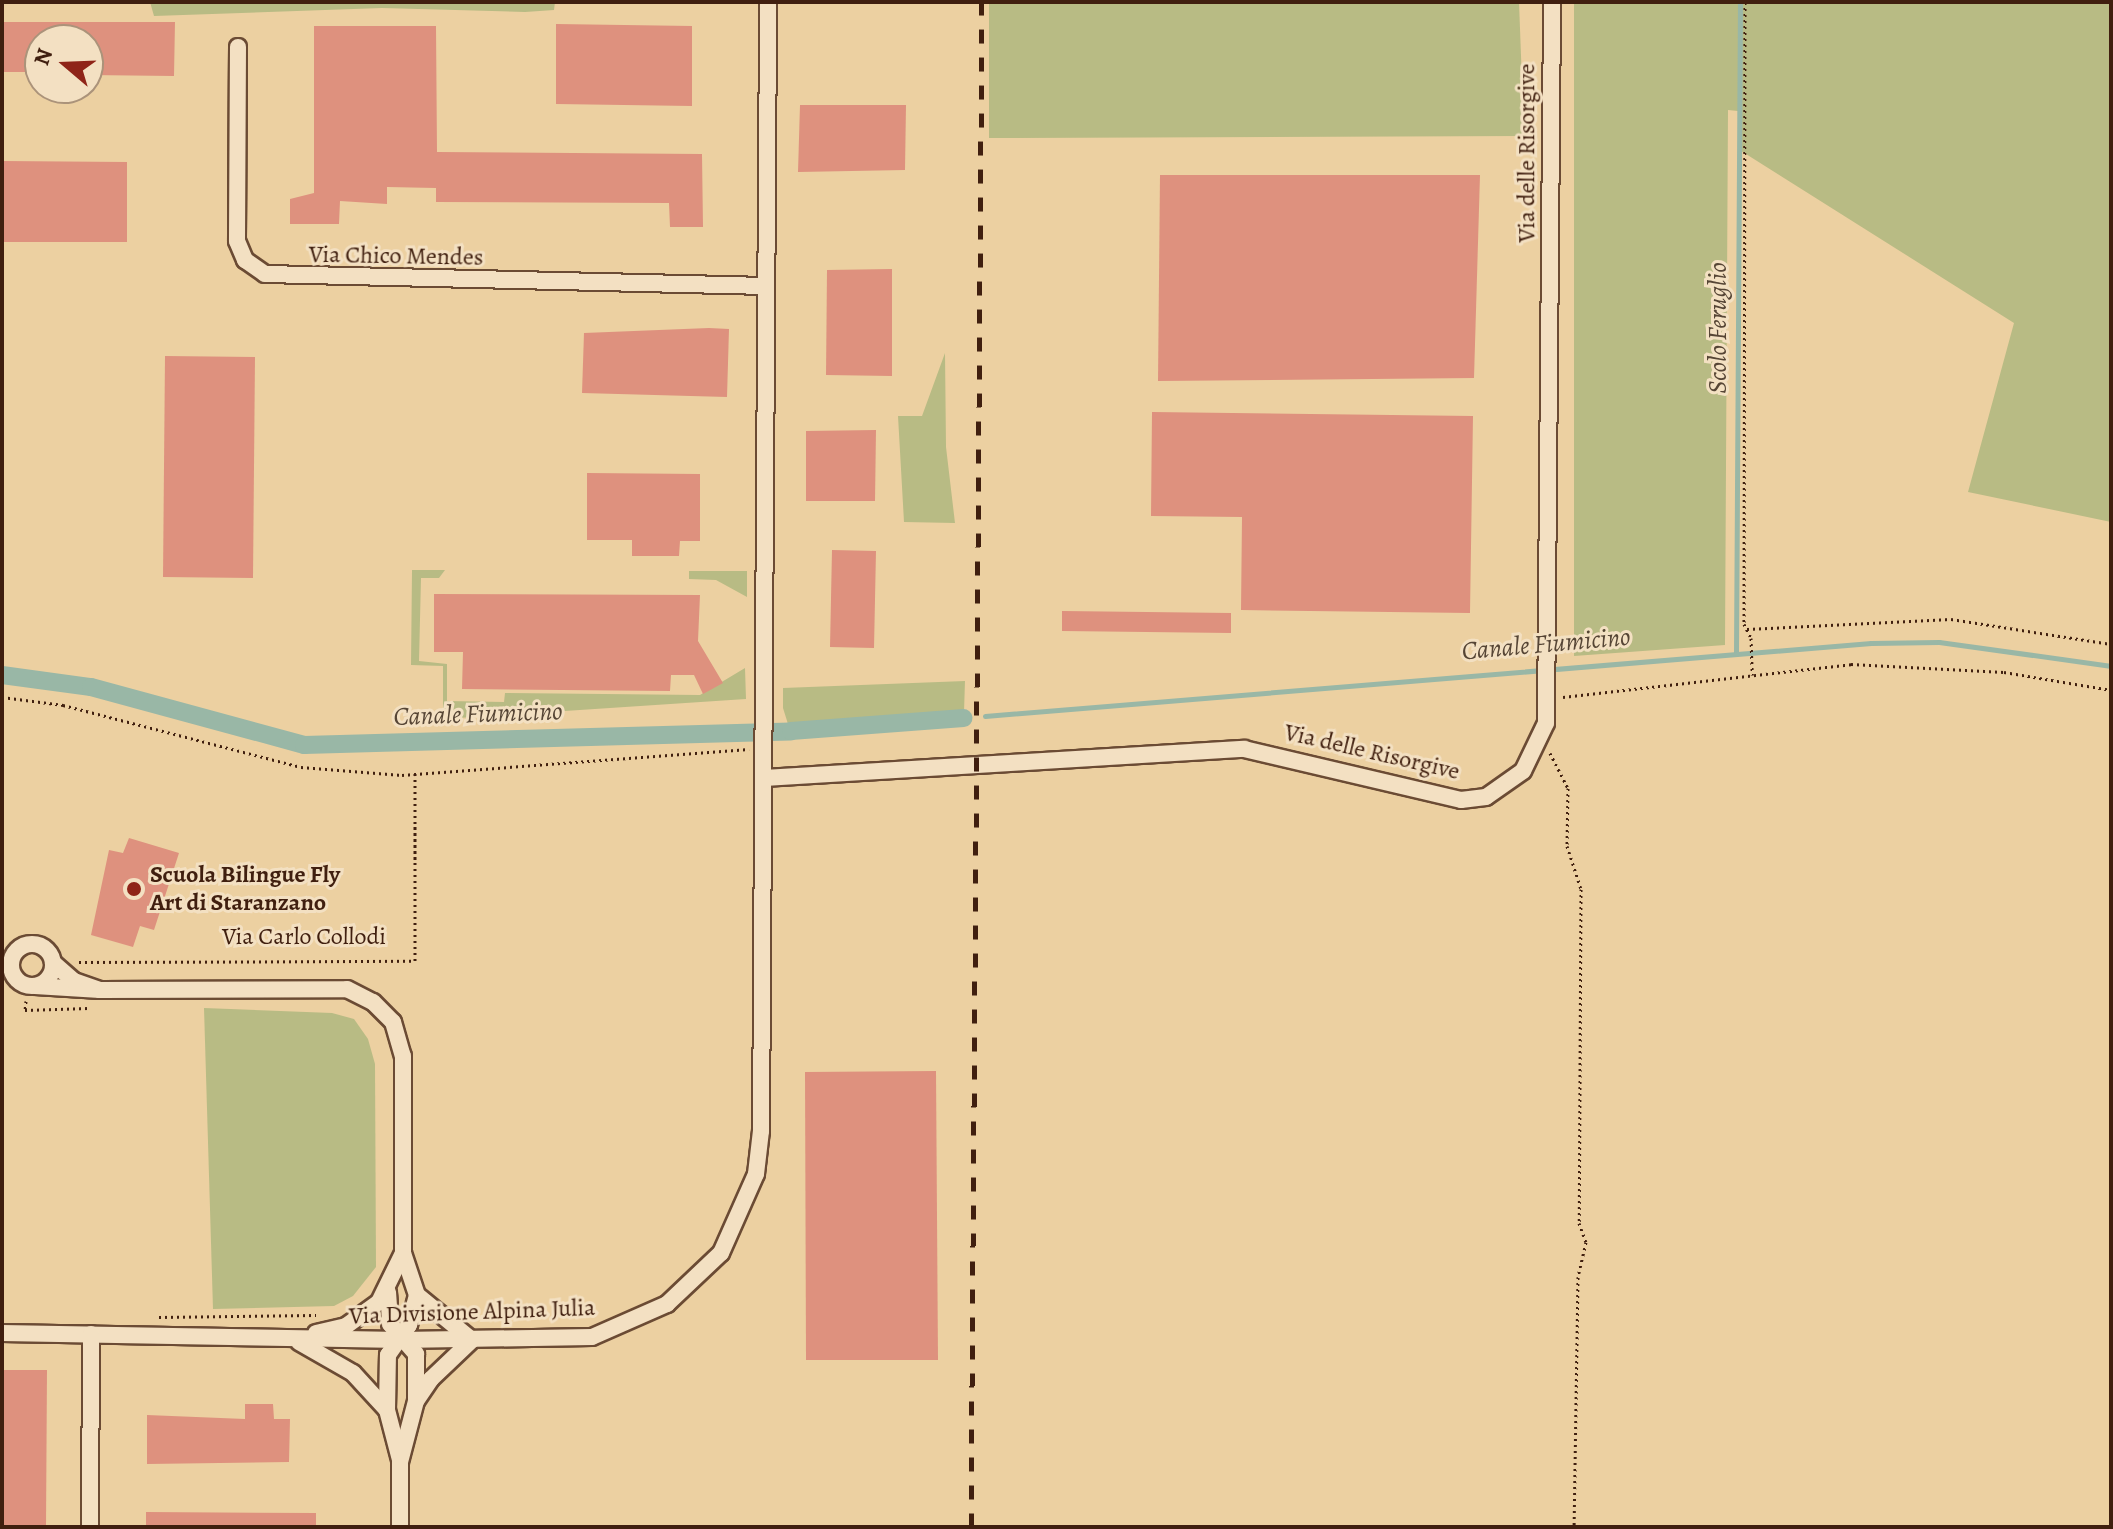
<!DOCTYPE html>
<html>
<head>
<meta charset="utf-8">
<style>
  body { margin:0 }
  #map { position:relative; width:2113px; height:1529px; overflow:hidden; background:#ecd0a1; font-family:Alegreya,serif }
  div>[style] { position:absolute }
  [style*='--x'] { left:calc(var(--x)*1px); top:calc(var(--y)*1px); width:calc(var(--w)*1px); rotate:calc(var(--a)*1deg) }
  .green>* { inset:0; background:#b8bb84 }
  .stream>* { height:5px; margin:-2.5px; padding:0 2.5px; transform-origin:2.5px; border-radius:2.5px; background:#99b7a6 }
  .canal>* { height:18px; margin:-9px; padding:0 9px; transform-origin:9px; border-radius:9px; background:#99b7a6 }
  .building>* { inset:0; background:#de917e }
  .path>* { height:3px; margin-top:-1.5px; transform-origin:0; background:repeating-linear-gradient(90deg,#401f0f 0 2px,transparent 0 6px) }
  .roads { filter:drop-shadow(2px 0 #6b4b34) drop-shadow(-2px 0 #6b4b34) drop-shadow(0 2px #6b4b34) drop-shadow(0 -2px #6b4b34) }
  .minor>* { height:16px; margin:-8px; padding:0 8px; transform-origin:8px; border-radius:8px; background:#f3e0c2 }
  .minor>.ring { margin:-8px; padding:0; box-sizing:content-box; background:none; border:16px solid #f3e0c2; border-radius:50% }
  .rail>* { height:5px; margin-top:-2.5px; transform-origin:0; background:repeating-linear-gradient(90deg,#401f0f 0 14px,transparent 0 28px) }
  .dots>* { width:22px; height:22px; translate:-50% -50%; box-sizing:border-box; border:4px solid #f3e0c2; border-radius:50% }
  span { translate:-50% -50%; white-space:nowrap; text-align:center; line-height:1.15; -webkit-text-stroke:6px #f3e0c2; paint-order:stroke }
  .street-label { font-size:24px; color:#401f0f }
  .poi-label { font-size:24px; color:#401f0f; font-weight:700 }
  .left { translate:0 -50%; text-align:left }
  .water-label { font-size:26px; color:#564535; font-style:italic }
  .frame { position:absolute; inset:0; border:4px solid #401f0f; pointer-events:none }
  .north { position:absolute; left:24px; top:24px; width:80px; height:80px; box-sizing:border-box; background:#f3e0c2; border:2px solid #ab937a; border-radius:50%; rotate:289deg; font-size:22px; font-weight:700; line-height:32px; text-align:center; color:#401f0f }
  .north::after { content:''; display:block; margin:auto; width:28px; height:36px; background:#8f2418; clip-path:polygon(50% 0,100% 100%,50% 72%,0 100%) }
</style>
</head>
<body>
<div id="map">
  <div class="green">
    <i style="clip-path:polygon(150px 2px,555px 2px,554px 10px,525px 12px,382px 8px,154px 16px)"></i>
    <i style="clip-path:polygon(989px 2px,1519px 2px,1524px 136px,989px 138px)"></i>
    <i style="clip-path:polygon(1574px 2px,2111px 2px,2111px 522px,1968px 492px,2014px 323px,1738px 149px,1738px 111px,1728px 110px,1725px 645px,1574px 656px)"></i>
    <i style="clip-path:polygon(945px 353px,946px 447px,955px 523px,904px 522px,898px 416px,922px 416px)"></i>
    <i style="clip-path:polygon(412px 570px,445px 570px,439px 578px,421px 578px,419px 661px,447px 664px,447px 701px,504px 702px,505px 693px,700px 695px,745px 668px,746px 699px,443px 719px,443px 666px,411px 665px)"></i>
    <i style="clip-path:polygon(689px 571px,747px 571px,747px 597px,716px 580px,689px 579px)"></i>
    <i style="clip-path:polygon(965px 681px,964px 712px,788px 724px,783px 708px,783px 688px)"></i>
    <i style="clip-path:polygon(204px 1008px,332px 1013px,354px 1019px,368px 1039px,375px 1064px,376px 1267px,353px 1296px,334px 1306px,213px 1309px)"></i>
  </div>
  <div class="stream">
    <i style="--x:1736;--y:654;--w:652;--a:-89.65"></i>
    <i style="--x:985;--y:716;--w:889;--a:-4.71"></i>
    <i style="--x:1871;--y:643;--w:68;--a:-0.8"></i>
    <i style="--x:1939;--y:642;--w:174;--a:7.9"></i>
  </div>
  <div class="canal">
    <i style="--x:2;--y:675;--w:90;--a:7.7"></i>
    <i style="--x:91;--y:687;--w:221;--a:15.2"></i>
    <i style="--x:304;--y:745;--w:487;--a:-1.6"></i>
    <i style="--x:791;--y:731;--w:173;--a:-4.3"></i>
  </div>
  <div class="building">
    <i style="clip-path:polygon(2px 22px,175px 22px,174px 76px,88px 75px,88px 40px,40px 40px,40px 72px,2px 72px)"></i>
    <i style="clip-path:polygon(556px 24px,692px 26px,692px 106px,556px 104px)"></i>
    <i style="clip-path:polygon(314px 26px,436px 26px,437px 152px,702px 154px,703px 227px,670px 227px,669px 203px,436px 202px,436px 188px,387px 187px,387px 204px,340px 201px,339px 224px,290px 224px,290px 199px,314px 193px)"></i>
    <i style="clip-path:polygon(800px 105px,906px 105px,905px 170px,798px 172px)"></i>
    <i style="clip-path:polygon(2px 161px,127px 162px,127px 242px,2px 242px)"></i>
    <i style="clip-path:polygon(1160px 175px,1480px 175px,1474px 378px,1158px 381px)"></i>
    <i style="clip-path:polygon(892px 269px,892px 376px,826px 375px,827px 270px)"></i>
    <i style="clip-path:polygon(709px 328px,729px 329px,727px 397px,582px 393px,584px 333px)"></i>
    <i style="clip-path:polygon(165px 356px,255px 357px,253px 578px,163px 577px)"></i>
    <i style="clip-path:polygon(1152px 412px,1473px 416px,1470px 613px,1241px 610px,1242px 517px,1151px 516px)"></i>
    <i style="clip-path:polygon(876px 430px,875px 501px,806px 501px,806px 431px)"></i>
    <i style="clip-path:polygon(587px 473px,700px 474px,700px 541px,680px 541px,679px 556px,632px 556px,632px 540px,587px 540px)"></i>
    <i style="clip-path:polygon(832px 550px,876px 551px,874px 648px,830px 647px)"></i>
    <i style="clip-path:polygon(434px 594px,700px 595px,698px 641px,723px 683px,703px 694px,694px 675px,671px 675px,670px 691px,462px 689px,463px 652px,434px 652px)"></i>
    <i style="clip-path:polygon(1062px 611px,1231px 613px,1231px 633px,1062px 631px)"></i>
    <i style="clip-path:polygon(129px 838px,179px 853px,154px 930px,140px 926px,133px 947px,91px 935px,109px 850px,123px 853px)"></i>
    <i style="clip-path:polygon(936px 1071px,938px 1360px,806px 1360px,805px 1072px)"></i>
    <i style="clip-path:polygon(2px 1370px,47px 1370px,46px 1527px,2px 1527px)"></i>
    <i style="clip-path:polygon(245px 1404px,273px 1404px,274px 1419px,290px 1419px,289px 1462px,147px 1464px,147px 1415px,245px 1419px)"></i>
    <i style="clip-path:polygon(146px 1512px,316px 1513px,316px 1527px,146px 1527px)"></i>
  </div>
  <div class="path">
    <i style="--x:1745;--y:2;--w:622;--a:90.09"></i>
    <i style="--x:1744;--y:624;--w:16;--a:63"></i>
    <i style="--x:1751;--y:638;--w:37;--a:88"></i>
    <i style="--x:1747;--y:629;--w:204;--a:-2.8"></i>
    <i style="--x:1951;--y:619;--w:162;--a:8.9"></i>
    <i style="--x:2;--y:697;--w:62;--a:7.5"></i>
    <i style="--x:63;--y:705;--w:246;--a:14.6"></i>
    <i style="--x:301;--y:767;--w:101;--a:4.5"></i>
    <i style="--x:402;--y:775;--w:348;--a:-4.3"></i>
    <i style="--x:1563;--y:697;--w:290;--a:-6.5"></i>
    <i style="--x:1851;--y:664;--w:153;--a:3"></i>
    <i style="--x:2004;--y:672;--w:109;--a:9.5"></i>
    <i style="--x:1550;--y:753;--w:39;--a:63"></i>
    <i style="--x:1568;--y:788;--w:58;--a:91"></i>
    <i style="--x:1567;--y:846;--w:45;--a:72"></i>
    <i style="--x:1581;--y:889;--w:334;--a:90.3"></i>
    <i style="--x:1579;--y:1223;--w:20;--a:70"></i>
    <i style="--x:1586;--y:1242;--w:36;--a:103"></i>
    <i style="--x:1578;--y:1277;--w:250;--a:90.9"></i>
    <i style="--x:79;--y:962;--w:336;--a:-0.2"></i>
    <i style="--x:415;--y:961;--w:188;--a:-90"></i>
    <i style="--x:26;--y:1001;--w:9;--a:96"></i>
    <i style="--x:25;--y:1010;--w:64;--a:-1.8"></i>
    <i style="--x:159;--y:1317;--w:157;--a:-0.7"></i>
  </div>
  <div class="roads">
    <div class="minor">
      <i style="--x:238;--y:47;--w:194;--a:90.3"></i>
      <i style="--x:237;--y:241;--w:21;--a:67"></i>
      <i style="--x:245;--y:260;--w:24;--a:35"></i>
      <i style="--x:265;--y:274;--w:501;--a:1.37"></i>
      <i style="--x:764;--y:778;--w:481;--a:-3.5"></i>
      <i style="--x:1244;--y:749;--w:223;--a:13.2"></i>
      <i style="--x:1461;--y:800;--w:25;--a:-7"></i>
      <i style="--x:1486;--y:797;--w:45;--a:-35.1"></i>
      <i style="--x:1523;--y:771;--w:53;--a:-64.4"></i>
      <i style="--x:1546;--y:723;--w:721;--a:-89.52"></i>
      <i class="ring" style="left:11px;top:944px;width:26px;height:26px"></i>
      <i style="--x:35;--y:986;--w:65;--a:3.5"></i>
      <i style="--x:100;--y:990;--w:28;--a:-161"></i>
      <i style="--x:74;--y:981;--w:28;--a:-139"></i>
      <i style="--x:100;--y:990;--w:247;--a:-0.2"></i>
      <i style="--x:347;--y:989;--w:29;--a:27"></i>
      <i style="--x:373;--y:1002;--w:28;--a:45"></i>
      <i style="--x:393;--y:1022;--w:35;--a:74"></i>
      <i style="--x:403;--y:1056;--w:197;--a:90"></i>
      <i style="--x:403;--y:1253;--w:44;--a:71.6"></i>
      <i style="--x:417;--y:1295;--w:71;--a:39.3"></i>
      <i style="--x:472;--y:1340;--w:57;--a:136.4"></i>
      <i style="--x:431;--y:1379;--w:27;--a:124"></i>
      <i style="--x:416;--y:1401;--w:63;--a:104.7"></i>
      <i style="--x:400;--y:1462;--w:65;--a:90"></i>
      <i style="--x:388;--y:1292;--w:32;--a:86"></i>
      <i style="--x:390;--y:1324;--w:40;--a:49"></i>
      <i style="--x:416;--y:1354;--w:45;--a:90"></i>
      <i style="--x:2;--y:1333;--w:399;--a:1"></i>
      <i style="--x:401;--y:1340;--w:191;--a:-0.9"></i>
      <i style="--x:592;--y:1337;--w:82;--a:-23.7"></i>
      <i style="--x:667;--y:1304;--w:74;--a:-43.4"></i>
      <i style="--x:721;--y:1253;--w:86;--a:-66.1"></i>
      <i style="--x:756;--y:1174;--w:43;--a:-83.4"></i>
      <i style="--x:761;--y:1131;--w:1129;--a:-89.64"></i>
      <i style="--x:316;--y:1333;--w:31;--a:-13"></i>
      <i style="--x:346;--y:1326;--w:41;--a:-36"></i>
      <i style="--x:379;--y:1302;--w:55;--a:-63.9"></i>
      <i style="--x:299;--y:1342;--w:62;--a:29.9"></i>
      <i style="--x:353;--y:1373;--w:50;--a:47.4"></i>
      <i style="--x:387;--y:1410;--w:52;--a:75.4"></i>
      <i style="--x:387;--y:1410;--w:55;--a:-89"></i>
      <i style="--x:388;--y:1355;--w:37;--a:-55"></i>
      <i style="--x:409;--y:1325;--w:31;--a:-75"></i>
      <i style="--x:90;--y:1527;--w:193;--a:-89.7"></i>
    </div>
  </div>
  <div class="rail">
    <i style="--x:971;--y:1527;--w:1525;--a:-89.59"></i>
  </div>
  <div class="dots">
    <i style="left:134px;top:889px;background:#8f2418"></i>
  </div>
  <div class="street-label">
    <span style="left:1527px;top:153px;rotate:-90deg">Via delle Risorgive</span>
    <span style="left:396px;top:256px;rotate:1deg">Via Chico Mendes</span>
    <span style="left:1372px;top:752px;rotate:13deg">Via delle Risorgive</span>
    <span style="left:304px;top:937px">Via Carlo Collodi</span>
    <span style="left:472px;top:1312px;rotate:-2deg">Via Divisione Alpina Julia</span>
  </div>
  <div class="poi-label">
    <span class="left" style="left:150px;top:889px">Scuola Bilingue Fly<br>Art di Staranzano</span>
  </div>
  <div class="water-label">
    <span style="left:1718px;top:328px;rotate:-90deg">Scolo Feruglio</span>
    <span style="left:1546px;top:644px;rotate:-5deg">Canale Fiumicino</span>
    <span style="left:478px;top:714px;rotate:-2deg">Canale Fiumicino</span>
  </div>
  <div class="frame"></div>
  <div class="north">N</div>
</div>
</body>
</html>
